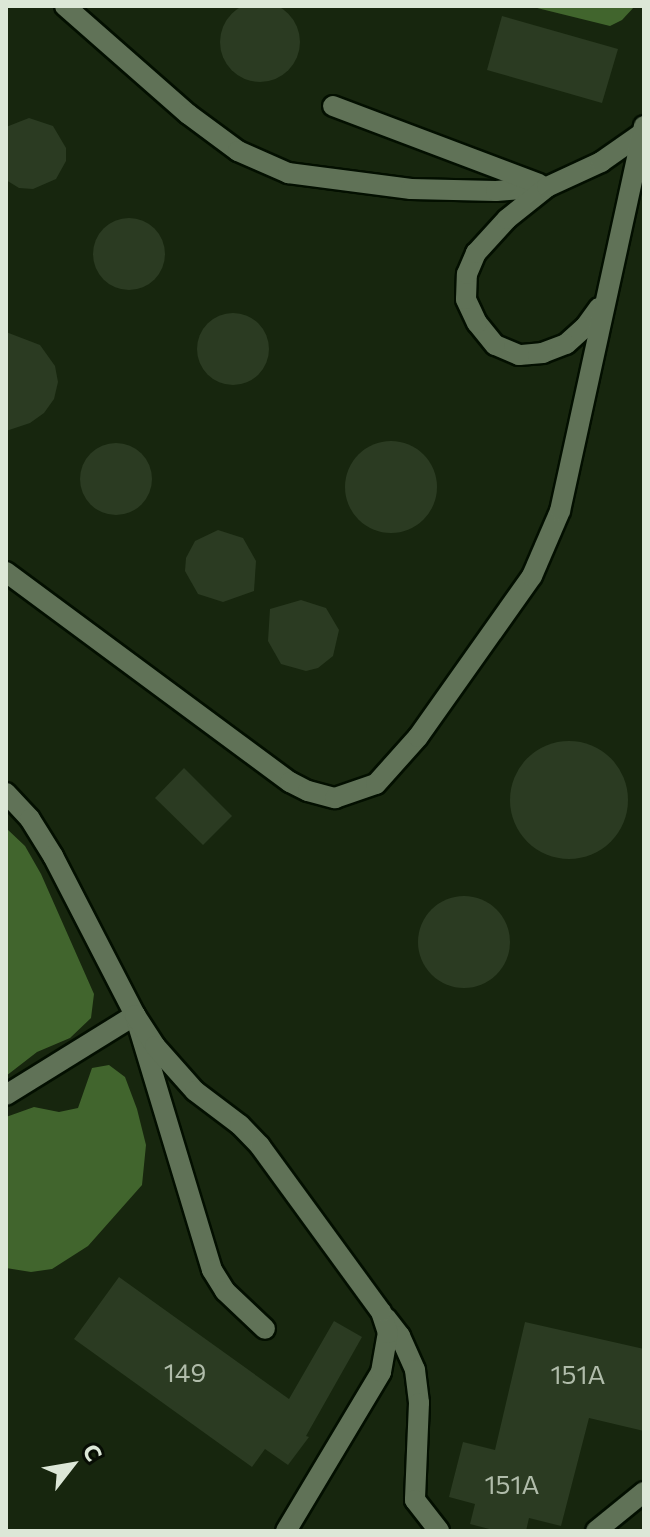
<!DOCTYPE html>
<html>
<head>
<meta charset="utf-8">
<style>
  body { margin:0 }
  #map { position:relative; width:650px; height:1537px; overflow:hidden; background:#17260e; font-family:Commissioner,sans-serif }
  div>[style] { position:absolute }
  [style*='--x'] { left:calc(var(--x)*1px); top:calc(var(--y)*1px); width:calc(var(--w)*1px); rotate:calc(var(--a)*1deg) }
  .forest>* { inset:0; background:#41652d }
  .building>* { inset:0; background:#2b3b22 }
  .round { border-radius:50% }
  .roads { filter:drop-shadow(2px 0 #030f00) drop-shadow(-2px 0 #030f00) drop-shadow(0 2px #030f00) drop-shadow(0 -2px #030f00) }
  .lane>* { height:20px; margin:-10px; padding:0 10px; transform-origin:10px; border-radius:10px; background:#607257 }
  .street>* { height:20px; margin:-10px; padding:0 10px; transform-origin:10px; border-radius:10px; background:#607257 }
  span { translate:-50% -50%; white-space:nowrap; text-align:center; line-height:1.15; -webkit-text-stroke:6px #070d04; paint-order:stroke }
  .number-label { font-size:26px; color:#b0bcaa }
  .number-label span { -webkit-text-stroke-width:0 }
  .frame { position:absolute; inset:0; border:8px solid #dce7d7; pointer-events:none }
  .north { position:absolute; left:32px; top:1425px; width:80px; height:80px; -webkit-text-stroke:6px #070d04; paint-order:stroke; rotate:59deg; font-size:22px; font-weight:700; line-height:32px; text-align:center; color:#dce7d7 }
  .north::after { content:''; display:block; margin:auto; width:28px; height:36px; background:#dce7d7; clip-path:polygon(50% 0,100% 100%,50% 72%,0 100%) }
</style>
</head>
<body>
<div id="map">
  <div class="forest">
    <i style="clip-path:polygon(529px 6px,635px 6px,622px 20px,610px 26px)"></i>
    <i style="clip-path:polygon(6px 828px,25px 846px,41px 874px,94px 994px,91px 1018px,70px 1038px,37px 1052px,6px 1076px)"></i>
    <i style="clip-path:polygon(109px 1065px,125px 1077px,137px 1109px,146px 1145px,142px 1185px,88px 1246px,52px 1269px,31px 1272px,6px 1268px,6px 1117px,34px 1107px,59px 1112px,78px 1108px,92px 1068px)"></i>
  </div>
  <div class="building">
    <i class="round" style="left:220px;top:2px;width:80px;height:80px"></i>
    <i style="clip-path:polygon(502px 16px,618px 49px,602px 103px,487px 70px)"></i>
    <i style="clip-path:polygon(29px 118px,53px 126px,66px 148px,66px 161px,56px 179px,33px 189px,19px 188px,6px 180px,6px 127px)"></i>
    <i class="round" style="left:93px;top:218px;width:72px;height:72px"></i>
    <i class="round" style="left:197px;top:313px;width:72px;height:72px"></i>
    <i style="clip-path:polygon(6px 332px,40px 345px,55px 366px,58px 382px,54px 399px,44px 413px,30px 423px,6px 431px)"></i>
    <i class="round" style="left:345px;top:441px;width:92px;height:92px"></i>
    <i class="round" style="left:80px;top:443px;width:72px;height:72px"></i>
    <i style="clip-path:polygon(218px 530px,243px 538px,256px 561px,254px 591px,223px 602px,198px 594px,185px 571px,186px 558px,195px 541px)"></i>
    <i style="clip-path:polygon(301px 600px,326px 608px,339px 630px,333px 656px,318px 668px,306px 671px,281px 664px,268px 641px,270px 609px)"></i>
    <i class="round" style="left:510px;top:741px;width:118px;height:118px"></i>
    <i style="clip-path:polygon(184px 768px,232px 816px,203px 845px,155px 798px)"></i>
    <i class="round" style="left:418px;top:896px;width:92px;height:92px"></i>
    <i style="clip-path:polygon(119px 1277px,289px 1399px,334px 1321px,362px 1337px,306px 1436px,309px 1437px,288px 1465px,265px 1449px,252px 1467px,74px 1339px)"></i>
    <i style="clip-path:polygon(525px 1322px,644px 1349px,644px 1431px,589px 1418px,561px 1526px,529px 1518px,526px 1531px,497px 1531px,470px 1524px,475px 1504px,449px 1497px,463px 1442px,495px 1450px)"></i>
  </div>
  <div class="roads">
    <div class="lane">
      <i style="--x:65;--y:6;--w:164;--a:41.3"></i>
      <i style="--x:188;--y:114;--w:62;--a:36.5"></i>
      <i style="--x:238;--y:151;--w:55;--a:23.7"></i>
      <i style="--x:288;--y:173;--w:124;--a:7.4"></i>
      <i style="--x:411;--y:189;--w:85;--a:1.3"></i>
      <i style="--x:496;--y:191;--w:51;--a:-4.5"></i>
      <i style="--x:333;--y:106;--w:220;--a:20.7"></i>
      <i style="--x:599;--y:308;--w:24;--a:126"></i>
      <i style="--x:585;--y:327;--w:25;--a:138"></i>
      <i style="--x:566;--y:344;--w:25;--a:159"></i>
      <i style="--x:543;--y:353;--w:24;--a:175"></i>
      <i style="--x:519;--y:355;--w:26;--a:-157"></i>
      <i style="--x:495;--y:345;--w:28;--a:-129"></i>
      <i style="--x:477;--y:323;--w:26;--a:-115"></i>
      <i style="--x:466;--y:299;--w:25;--a:-88"></i>
      <i style="--x:467;--y:274;--w:23;--a:-67"></i>
      <i style="--x:476;--y:253;--w:46;--a:-47.6"></i>
      <i style="--x:507;--y:219;--w:51;--a:-38.7"></i>
      <i style="--x:547;--y:187;--w:60;--a:-24.8"></i>
      <i style="--x:601;--y:162;--w:49;--a:-35"></i>
      <i style="--x:6;--y:572;--w:353;--a:36.5"></i>
      <i style="--x:290;--y:782;--w:20;--a:27"></i>
      <i style="--x:308;--y:791;--w:28;--a:15"></i>
      <i style="--x:335;--y:798;--w:43;--a:-18.9"></i>
      <i style="--x:376;--y:784;--w:63;--a:-48.2"></i>
      <i style="--x:418;--y:737;--w:197;--a:-54.7"></i>
      <i style="--x:532;--y:576;--w:71;--a:-66.7"></i>
      <i style="--x:560;--y:511;--w:394;--a:-77.7"></i>
      <i style="--x:6;--y:1095;--w:152;--a:-31.8"></i>
      <i style="--x:135;--y:1015;--w:266;--a:73.2"></i>
      <i style="--x:212;--y:1270;--w:25;--a:58"></i>
      <i style="--x:225;--y:1291;--w:55;--a:43.5"></i>
      <i style="--x:386;--y:1318;--w:23;--a:52"></i>
      <i style="--x:400;--y:1336;--w:37;--a:66"></i>
      <i style="--x:415;--y:1370;--w:33;--a:83"></i>
      <i style="--x:419;--y:1403;--w:97;--a:92.4"></i>
      <i style="--x:415;--y:1500;--w:39;--a:52"></i>
      <i style="--x:286;--y:1531;--w:185;--a:-59.1"></i>
      <i style="--x:381;--y:1372;--w:40;--a:-80"></i>
      <i style="--x:388;--y:1333;--w:22;--a:-108"></i>
      <i style="--x:596;--y:1531;--w:62;--a:-39.1"></i>
    </div>
    <div class="street">
      <i style="--x:6;--y:793;--w:35;--a:47"></i>
      <i style="--x:30;--y:819;--w:44;--a:58.1"></i>
      <i style="--x:53;--y:856;--w:179;--a:62.7"></i>
      <i style="--x:135;--y:1015;--w:37;--a:57"></i>
      <i style="--x:155;--y:1046;--w:60;--a:48.4"></i>
      <i style="--x:195;--y:1091;--w:56;--a:37.1"></i>
      <i style="--x:240;--y:1125;--w:29;--a:46"></i>
      <i style="--x:260;--y:1146;--w:205;--a:53.9"></i>
    </div>
  </div>
  <div class="number-label">
    <span style="left:185px;top:1372px">149</span>
    <span style="left:578px;top:1374px">151А</span>
    <span style="left:512px;top:1484px">151А</span>
  </div>
  <div class="frame"></div>
  <div class="north">С</div>
</div>
</body>
</html>
